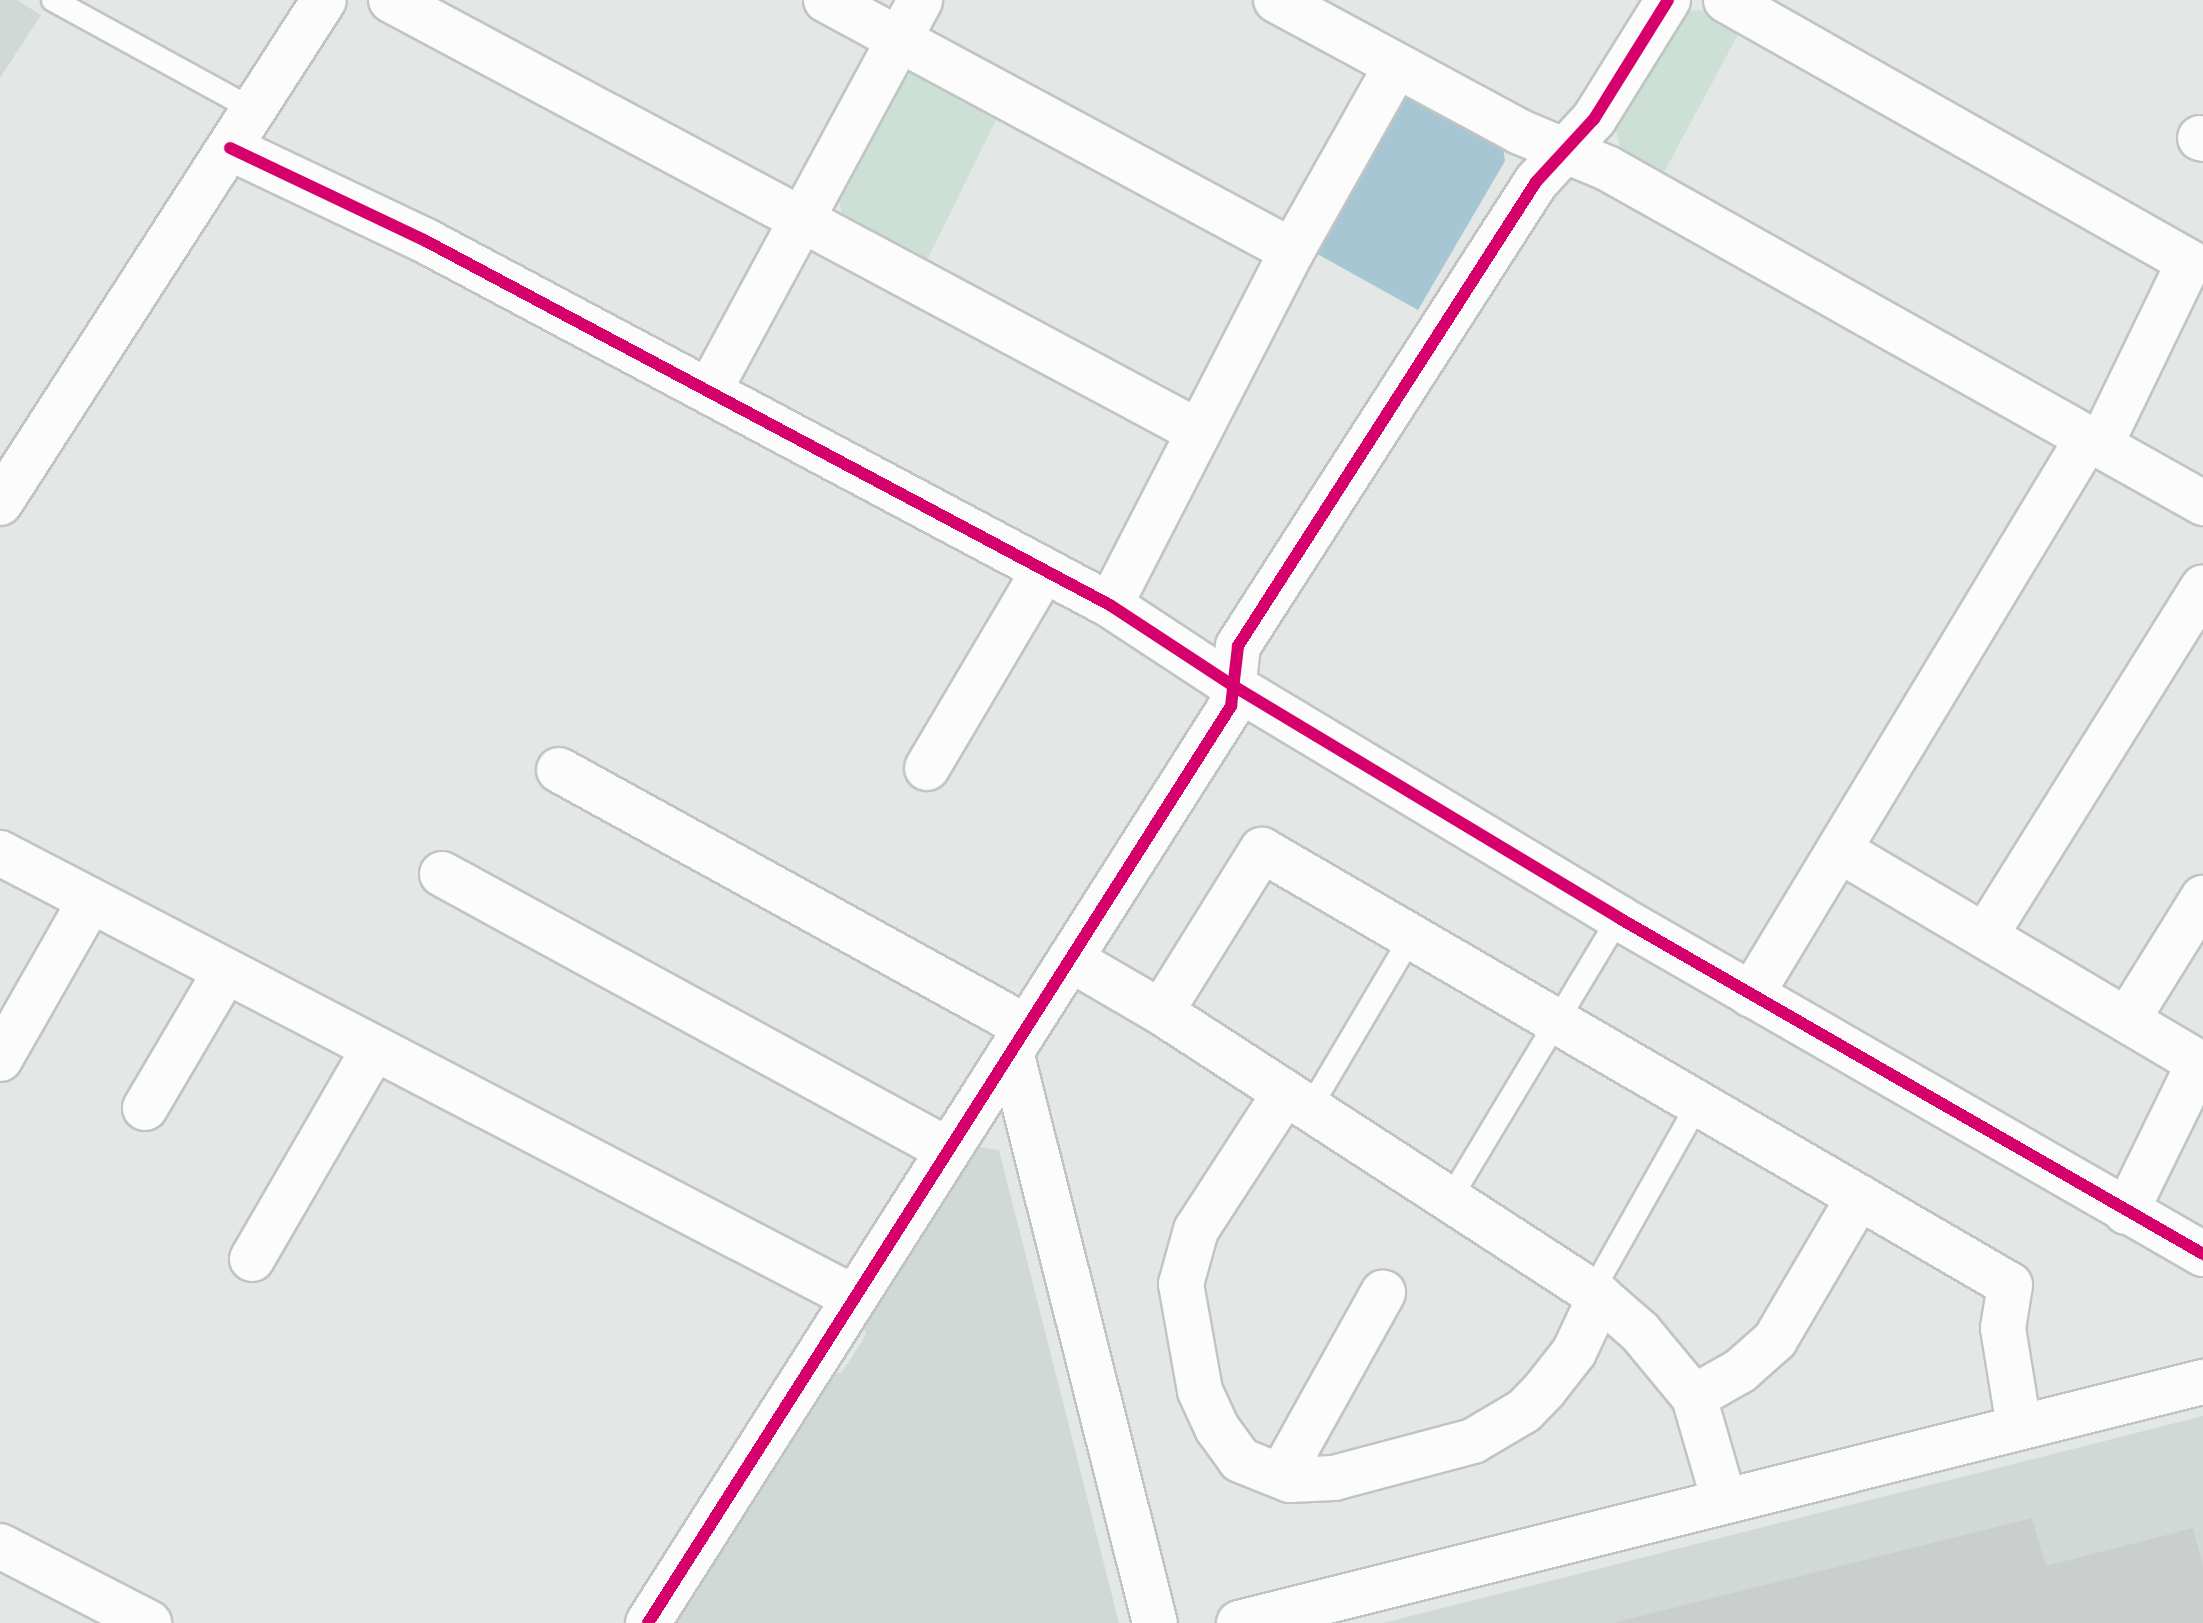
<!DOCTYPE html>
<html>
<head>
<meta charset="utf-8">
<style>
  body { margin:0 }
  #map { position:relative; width:2203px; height:1623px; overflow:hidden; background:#e3e8e7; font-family:"IBM Plex Sans",sans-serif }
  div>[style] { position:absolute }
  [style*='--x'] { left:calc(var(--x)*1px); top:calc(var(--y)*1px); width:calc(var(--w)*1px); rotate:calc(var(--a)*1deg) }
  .built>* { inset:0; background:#d1d9d7 }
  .green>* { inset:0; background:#cde0d6 }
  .water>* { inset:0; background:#a6c6d4 }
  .building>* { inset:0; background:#cacfce }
  .roads { filter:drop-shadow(2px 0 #c0c5c4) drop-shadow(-2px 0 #c0c5c4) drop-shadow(0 2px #c0c5c4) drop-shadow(0 -2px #c0c5c4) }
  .lane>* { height:22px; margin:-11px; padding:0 11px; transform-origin:11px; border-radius:11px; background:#fbfcfb }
  .street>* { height:44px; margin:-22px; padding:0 22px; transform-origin:22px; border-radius:22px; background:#fbfcfb }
  .cycleway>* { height:12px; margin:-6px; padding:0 6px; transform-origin:6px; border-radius:6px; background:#d6006c }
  span { translate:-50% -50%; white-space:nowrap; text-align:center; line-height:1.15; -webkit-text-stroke:7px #f1f7f5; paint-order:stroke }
</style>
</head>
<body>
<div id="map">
  <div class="built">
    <i style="clip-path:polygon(0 0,17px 0,41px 15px,0 78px)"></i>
    <i style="clip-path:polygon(966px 1145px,999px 1150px,1119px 1623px,664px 1623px,819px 1377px,842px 1372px,866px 1335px,861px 1311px)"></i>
    <i style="clip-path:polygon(2203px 1416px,2203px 1623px,1383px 1623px)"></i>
  </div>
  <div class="green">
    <i style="clip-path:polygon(1707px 10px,1741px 29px,1662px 176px,1622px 155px,1615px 126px,1683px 11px)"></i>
    <i style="clip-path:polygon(928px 67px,1002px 108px,926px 262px,843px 219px,838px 196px,905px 73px)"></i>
  </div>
  <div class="water">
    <i style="clip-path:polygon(1416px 96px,1502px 139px,1505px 161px,1418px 310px,1312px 251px,1394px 103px)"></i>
  </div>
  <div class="building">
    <i style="clip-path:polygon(2032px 1518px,2046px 1566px,2193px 1528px,2203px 1566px,2203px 1623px,1613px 1623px)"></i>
  </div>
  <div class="roads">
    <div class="lane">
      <i style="--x:53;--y:0;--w:227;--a:28.7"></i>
      <i style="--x:1310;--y:1108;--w:199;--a:-59.4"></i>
      <i style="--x:1450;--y:1199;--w:328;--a:-59"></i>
      <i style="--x:1592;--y:1292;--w:216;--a:-60.6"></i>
    </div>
    <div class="street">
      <i style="--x:391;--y:0;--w:916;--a:28.13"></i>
      <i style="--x:826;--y:0;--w:529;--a:28.31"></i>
      <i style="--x:1276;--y:0;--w:277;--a:28.4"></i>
      <i style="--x:1520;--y:132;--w:94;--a:22.5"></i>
      <i style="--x:1607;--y:168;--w:684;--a:29.34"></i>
      <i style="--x:1726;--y:0;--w:532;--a:29.5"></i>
      <i style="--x:2189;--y:262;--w:204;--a:115.8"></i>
      <i style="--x:2200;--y:138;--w:3;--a:18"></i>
      <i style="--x:230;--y:148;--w:215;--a:25.4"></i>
      <i style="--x:424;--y:240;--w:777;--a:28.02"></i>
      <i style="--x:1110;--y:605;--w:149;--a:33.3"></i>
      <i style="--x:1235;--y:687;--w:448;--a:31"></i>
      <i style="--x:1619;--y:918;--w:674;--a:29.91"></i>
      <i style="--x:709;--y:391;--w:444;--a:-61.6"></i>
      <i style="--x:0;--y:503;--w:598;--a:-57.21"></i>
      <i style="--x:1110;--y:605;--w:398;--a:-62.8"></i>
      <i style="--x:1292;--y:251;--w:210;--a:-60.6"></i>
      <i style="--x:927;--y:768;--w:230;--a:-59.4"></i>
      <i style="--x:559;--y:770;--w:533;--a:28.82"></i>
      <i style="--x:1839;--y:850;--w:418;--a:30.6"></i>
      <i style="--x:2199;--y:1063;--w:166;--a:116.1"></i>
      <i style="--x:0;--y:853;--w:962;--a:27.5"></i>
      <i style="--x:442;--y:874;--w:576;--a:28.61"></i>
      <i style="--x:1985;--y:936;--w:411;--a:-58"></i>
      <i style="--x:1070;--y:959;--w:105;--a:30.2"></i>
      <i style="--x:1161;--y:1012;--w:523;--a:32.99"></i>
      <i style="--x:1600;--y:1297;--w:53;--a:41.2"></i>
      <i style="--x:1640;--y:1332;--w:85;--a:50.3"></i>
      <i style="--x:1694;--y:1397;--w:107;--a:73.8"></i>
      <i style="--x:1751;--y:995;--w:650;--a:-58.85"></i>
      <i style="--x:1161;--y:1012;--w:191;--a:-58.1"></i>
      <i style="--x:1262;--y:850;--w:865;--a:30.18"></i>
      <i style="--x:2010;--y:1285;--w:44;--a:99.2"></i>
      <i style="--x:2003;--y:1328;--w:100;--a:80.8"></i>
      <i style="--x:2127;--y:1020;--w:144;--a:-58.1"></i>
      <i style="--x:1011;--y:1052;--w:589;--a:75.85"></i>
      <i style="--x:0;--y:1059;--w:182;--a:-60.3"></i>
      <i style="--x:1285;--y:1093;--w:163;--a:123"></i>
      <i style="--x:1196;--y:1230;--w:56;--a:105.5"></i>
      <i style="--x:1181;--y:1284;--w:109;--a:79.9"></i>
      <i style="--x:1200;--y:1391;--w:41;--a:65.3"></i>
      <i style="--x:1217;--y:1428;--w:39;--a:54"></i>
      <i style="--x:1240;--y:1460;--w:54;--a:21.8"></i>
      <i style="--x:1290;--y:1480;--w:44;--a:-2.6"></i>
      <i style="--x:1334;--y:1478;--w:144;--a:-14.9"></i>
      <i style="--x:1473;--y:1441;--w:59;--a:-30.5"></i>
      <i style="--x:1524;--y:1411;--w:30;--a:-46"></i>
      <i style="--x:1545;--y:1389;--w:47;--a:-51.9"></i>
      <i style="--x:1574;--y:1352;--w:61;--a:-64.7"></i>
      <i style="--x:145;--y:1108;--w:158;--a:-59.5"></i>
      <i style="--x:252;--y:1259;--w:241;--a:-59.9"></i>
      <i style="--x:1694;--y:1397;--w:53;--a:-29.5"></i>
      <i style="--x:1740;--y:1371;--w:47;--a:-41.5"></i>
      <i style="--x:1775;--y:1340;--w:166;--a:-59.6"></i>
      <i style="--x:1281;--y:1476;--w:210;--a:-60.9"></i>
      <i style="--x:0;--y:1546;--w:168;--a:27.3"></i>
      <i style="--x:648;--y:1623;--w:1087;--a:-57.55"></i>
      <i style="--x:1231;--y:706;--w:60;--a:-83.3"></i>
      <i style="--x:1238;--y:646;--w:551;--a:-57.29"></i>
      <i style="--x:1536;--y:182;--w:86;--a:-47.4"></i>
      <i style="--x:1594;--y:119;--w:140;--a:-58.1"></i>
      <i style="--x:1239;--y:1623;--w:994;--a:-14.04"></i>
    </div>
  </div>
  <div class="cycleway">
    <i style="--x:230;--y:148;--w:215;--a:25.4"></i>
    <i style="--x:424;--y:240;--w:777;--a:28.02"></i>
    <i style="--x:1110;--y:605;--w:149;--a:33.3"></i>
    <i style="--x:1235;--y:687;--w:448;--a:31"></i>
    <i style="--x:1619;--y:918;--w:674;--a:29.91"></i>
    <i style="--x:648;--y:1623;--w:1087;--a:-57.55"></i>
    <i style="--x:1231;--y:706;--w:60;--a:-83.3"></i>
    <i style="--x:1238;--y:646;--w:551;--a:-57.29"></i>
    <i style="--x:1536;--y:182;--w:86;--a:-47.4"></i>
    <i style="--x:1594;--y:119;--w:140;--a:-58.1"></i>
  </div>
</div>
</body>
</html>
